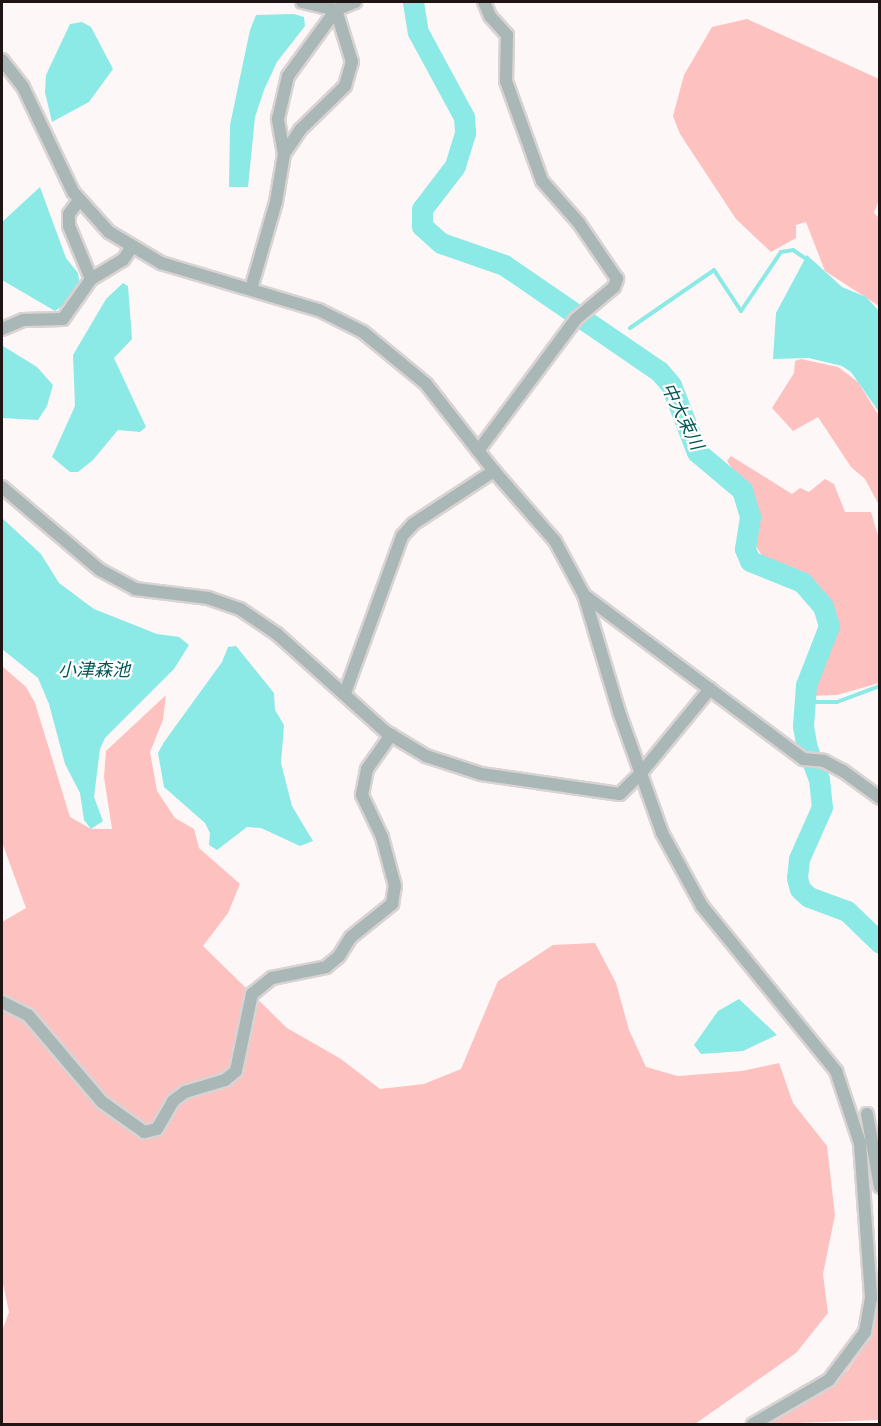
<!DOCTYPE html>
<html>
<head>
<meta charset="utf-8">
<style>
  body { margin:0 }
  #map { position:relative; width:881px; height:1426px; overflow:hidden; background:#fdf7f7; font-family:Lato,"Noto Sans JP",sans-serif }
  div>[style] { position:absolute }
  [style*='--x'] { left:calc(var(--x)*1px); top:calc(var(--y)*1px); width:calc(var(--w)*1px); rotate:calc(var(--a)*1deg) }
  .green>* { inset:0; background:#fdc1c0 }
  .water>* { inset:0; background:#8be9e6 }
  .stream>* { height:4px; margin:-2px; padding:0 2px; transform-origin:2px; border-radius:2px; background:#8be9e6 }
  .river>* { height:21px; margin:-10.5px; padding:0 10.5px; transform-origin:10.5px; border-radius:10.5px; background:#8be9e6 }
  .roads { filter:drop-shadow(2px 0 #d9d3d3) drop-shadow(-2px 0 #d9d3d3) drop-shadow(0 2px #d9d3d3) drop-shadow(0 -2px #d9d3d3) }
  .minor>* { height:12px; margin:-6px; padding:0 6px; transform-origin:6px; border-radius:6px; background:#a9b7b6 }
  span { translate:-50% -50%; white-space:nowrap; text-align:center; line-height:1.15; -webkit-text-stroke:4.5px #fff; paint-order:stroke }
  .water-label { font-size:18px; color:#005856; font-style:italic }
  .frame { position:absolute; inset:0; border:3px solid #1f1515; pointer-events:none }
</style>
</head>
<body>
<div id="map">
  <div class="green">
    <i style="clip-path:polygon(747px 19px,879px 79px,879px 200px,874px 213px,879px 218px,879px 306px,825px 271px,806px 222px,796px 225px,796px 238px,771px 252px,736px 219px,680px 134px,673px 116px,684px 75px,712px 27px)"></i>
    <i style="clip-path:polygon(801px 359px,838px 367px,858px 382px,879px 416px,879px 505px,865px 479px,851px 467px,818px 417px,793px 431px,772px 408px,794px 373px,795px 361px)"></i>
    <i style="clip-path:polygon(731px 456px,792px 494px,800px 488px,809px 492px,825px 479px,834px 484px,845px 512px,871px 512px,879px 539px,879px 683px,837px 695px,808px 696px,832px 629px,832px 615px,825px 600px,802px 577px,765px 561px,756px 546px,751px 509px,742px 483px,727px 461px)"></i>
    <i style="clip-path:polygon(2px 666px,26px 687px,35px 703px,70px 817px,91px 829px,112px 829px,104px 777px,106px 751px,166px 695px,163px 720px,150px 752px,157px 791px,175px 818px,194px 829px,199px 848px,240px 884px,228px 913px,203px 946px,287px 1028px,341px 1059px,380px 1089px,424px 1084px,461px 1069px,498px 981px,553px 945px,595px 943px,616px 983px,629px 1030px,646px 1067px,678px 1076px,742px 1071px,779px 1063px,793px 1103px,827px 1146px,835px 1215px,823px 1274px,828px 1313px,796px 1353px,695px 1424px,2px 1424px,2px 1331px,9px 1312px,2px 1279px,2px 922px,26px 908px,2px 842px)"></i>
    <i style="clip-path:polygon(879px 1301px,879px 1420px,768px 1424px,816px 1396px,848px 1370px,871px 1337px)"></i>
  </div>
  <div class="water">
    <i style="clip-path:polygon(294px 14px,304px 17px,305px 26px,277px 62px,264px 90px,255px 117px,248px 187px,229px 187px,230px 125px,250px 30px,256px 15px)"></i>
    <i style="clip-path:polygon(82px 22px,91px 27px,113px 69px,89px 102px,52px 122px,45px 92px,46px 75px,70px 24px)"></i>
    <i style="clip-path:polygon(40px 187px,66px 258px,78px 273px,80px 287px,72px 299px,55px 311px,2px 280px,2px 222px)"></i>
    <i style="clip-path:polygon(807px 255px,842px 287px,866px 297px,879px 311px,879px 412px,851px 372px,842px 366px,809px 358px,773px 359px,776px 313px)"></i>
    <i style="clip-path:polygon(123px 283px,128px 286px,132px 339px,114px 358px,146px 427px,140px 432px,118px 430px,93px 460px,78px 472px,70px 472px,52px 457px,75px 406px,73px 355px,106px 299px)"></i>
    <i style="clip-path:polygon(3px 346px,37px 367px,53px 385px,47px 406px,38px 420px,2px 418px)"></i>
    <i style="clip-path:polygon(2px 518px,41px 554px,59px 583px,94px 609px,157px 634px,179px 637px,189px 645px,174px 669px,105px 738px,100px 749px,94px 797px,103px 821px,91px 829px,84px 820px,80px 793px,65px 764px,49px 704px,38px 678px,2px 649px)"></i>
    <i style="clip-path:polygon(236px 646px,274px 693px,275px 710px,284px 725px,281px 763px,292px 806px,313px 841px,300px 846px,261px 828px,247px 827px,217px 850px,209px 845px,210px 833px,205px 823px,164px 787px,158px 753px,164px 742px,222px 662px,228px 647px)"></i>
    <i style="clip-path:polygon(739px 999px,777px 1035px,743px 1051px,701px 1054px,694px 1045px,718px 1011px)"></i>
  </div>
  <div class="stream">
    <i style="--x:630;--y:328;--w:102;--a:-34.6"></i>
    <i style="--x:714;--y:270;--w:49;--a:56.6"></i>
    <i style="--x:741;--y:311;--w:71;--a:-55.9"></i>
    <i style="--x:781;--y:252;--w:12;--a:-9"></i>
    <i style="--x:793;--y:250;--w:18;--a:34"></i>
    <i style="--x:612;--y:340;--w:5;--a:-37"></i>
    <i style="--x:804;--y:702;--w:33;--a:0"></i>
    <i style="--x:837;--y:702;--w:46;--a:-20.4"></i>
  </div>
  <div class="river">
    <i style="--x:413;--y:2;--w:30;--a:81"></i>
    <i style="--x:418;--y:32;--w:97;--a:61.6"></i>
    <i style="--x:464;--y:117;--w:16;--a:86"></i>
    <i style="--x:465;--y:133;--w:34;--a:107"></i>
    <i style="--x:455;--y:166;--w:54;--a:127.5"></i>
    <i style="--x:422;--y:209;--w:17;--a:90"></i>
    <i style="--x:422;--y:226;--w:25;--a:42"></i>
    <i style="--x:441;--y:243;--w:67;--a:19.2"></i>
    <i style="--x:504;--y:265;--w:188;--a:34.4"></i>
    <i style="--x:659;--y:371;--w:18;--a:49"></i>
    <i style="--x:671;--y:385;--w:72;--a:68.8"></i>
    <i style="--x:697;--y:452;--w:59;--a:40.2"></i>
    <i style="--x:742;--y:490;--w:28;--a:73"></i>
    <i style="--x:750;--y:517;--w:32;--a:99"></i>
    <i style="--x:745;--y:549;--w:13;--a:67"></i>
    <i style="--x:750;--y:561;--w:56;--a:22"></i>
    <i style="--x:802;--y:582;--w:32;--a:49"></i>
    <i style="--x:823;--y:606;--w:21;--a:73"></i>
    <i style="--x:829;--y:626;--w:63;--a:111.3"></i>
    <i style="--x:806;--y:685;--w:41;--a:94.2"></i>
    <i style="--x:803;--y:726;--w:22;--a:80"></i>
    <i style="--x:807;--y:748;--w:33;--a:69"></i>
    <i style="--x:819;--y:779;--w:28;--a:84"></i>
    <i style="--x:822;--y:807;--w:57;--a:113.9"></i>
    <i style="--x:799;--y:859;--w:19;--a:96"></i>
    <i style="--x:797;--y:878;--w:11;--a:75"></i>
    <i style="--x:800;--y:889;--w:12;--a:42"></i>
    <i style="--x:809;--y:897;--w:40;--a:20.2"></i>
    <i style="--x:847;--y:911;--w:46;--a:44.1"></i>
  </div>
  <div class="roads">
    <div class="minor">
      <i style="--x:302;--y:2;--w:35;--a:13"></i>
      <i style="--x:2;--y:60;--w:34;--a:52"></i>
      <i style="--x:23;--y:87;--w:116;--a:64.5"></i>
      <i style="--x:73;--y:192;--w:54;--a:48"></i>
      <i style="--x:109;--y:232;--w:61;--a:30.8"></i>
      <i style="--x:161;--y:263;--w:165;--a:16.6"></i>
      <i style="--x:319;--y:310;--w:49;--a:26.6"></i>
      <i style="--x:363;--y:332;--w:82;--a:39.5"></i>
      <i style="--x:426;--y:384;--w:110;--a:52"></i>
      <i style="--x:494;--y:471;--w:93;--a:48.9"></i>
      <i style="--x:555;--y:541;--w:61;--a:61.8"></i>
      <i style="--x:584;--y:595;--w:122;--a:73.3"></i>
      <i style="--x:619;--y:712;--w:128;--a:70.4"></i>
      <i style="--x:662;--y:833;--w:83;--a:61.3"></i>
      <i style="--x:702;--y:906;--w:213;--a:50.9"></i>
      <i style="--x:836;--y:1071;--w:76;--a:71.6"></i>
      <i style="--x:860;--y:1143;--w:155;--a:85.9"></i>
      <i style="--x:871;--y:1298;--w:35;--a:100"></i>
      <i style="--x:865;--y:1332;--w:60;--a:126.9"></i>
      <i style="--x:829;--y:1380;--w:88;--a:149.9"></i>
      <i style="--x:284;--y:154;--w:29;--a:-56"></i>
      <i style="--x:300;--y:130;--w:63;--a:-44.4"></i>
      <i style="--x:345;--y:86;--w:25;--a:-74"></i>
      <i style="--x:352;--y:62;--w:54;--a:-107.1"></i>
      <i style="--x:91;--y:279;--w:37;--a:-31"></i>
      <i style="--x:123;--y:260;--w:14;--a:-56"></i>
      <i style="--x:251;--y:289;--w:91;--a:-74"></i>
      <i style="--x:276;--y:202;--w:49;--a:-80.5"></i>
      <i style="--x:284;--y:154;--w:36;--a:-100"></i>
      <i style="--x:278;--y:119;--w:44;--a:-76.9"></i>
      <i style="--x:288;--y:76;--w:82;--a:-54"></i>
      <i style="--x:336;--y:10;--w:21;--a:-23"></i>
      <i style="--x:2;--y:329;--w:23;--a:-23"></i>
      <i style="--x:23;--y:320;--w:40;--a:-1.4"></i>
      <i style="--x:63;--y:319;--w:49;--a:-55"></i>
      <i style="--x:91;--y:279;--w:57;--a:-112.5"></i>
      <i style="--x:69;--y:226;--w:12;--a:-90"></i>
      <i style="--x:69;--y:214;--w:17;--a:-54"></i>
      <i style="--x:478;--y:451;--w:164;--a:-53.4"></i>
      <i style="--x:576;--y:319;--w:50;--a:-40.1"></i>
      <i style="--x:614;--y:287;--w:9;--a:-69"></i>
      <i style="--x:617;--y:279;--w:68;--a:-124.2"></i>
      <i style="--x:579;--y:223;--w:56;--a:-131.4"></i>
      <i style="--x:542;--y:181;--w:106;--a:-109.8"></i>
      <i style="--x:506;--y:81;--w:46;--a:-88.8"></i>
      <i style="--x:507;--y:35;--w:25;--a:-132"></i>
      <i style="--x:490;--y:16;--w:15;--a:-113"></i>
      <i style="--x:2;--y:487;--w:128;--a:40.3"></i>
      <i style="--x:100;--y:570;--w:40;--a:28"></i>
      <i style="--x:135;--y:589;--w:74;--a:7"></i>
      <i style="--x:208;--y:598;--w:34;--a:19"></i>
      <i style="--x:240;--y:609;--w:45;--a:34"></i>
      <i style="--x:277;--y:634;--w:147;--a:42"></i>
      <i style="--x:386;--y:732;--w:47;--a:31"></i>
      <i style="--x:426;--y:756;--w:58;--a:18.1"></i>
      <i style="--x:481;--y:774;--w:140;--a:8.2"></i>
      <i style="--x:620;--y:794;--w:30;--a:-45"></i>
      <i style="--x:641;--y:773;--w:109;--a:-50.6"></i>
      <i style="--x:584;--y:595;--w:274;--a:36.8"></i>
      <i style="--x:803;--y:759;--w:21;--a:5"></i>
      <i style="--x:824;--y:761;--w:21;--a:28"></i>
      <i style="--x:843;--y:771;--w:46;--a:36.1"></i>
      <i style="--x:345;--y:693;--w:167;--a:-70"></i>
      <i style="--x:402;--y:536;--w:16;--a:-47"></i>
      <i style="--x:413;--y:524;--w:97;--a:-33.2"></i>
      <i style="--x:2;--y:1002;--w:29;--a:27"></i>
      <i style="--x:28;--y:1015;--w:114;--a:49.6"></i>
      <i style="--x:102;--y:1102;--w:52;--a:35.5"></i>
      <i style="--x:144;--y:1132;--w:13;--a:-13"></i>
      <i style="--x:157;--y:1129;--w:32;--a:-60"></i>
      <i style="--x:173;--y:1101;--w:15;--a:-37"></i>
      <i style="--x:185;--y:1092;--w:42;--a:-16.7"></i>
      <i style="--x:225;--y:1080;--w:14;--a:-39"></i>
      <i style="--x:236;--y:1071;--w:79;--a:-78.3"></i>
      <i style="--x:252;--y:994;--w:26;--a:-39"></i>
      <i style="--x:272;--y:978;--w:55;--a:-11.5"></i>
      <i style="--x:326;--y:967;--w:17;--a:-40"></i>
      <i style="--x:339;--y:956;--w:22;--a:-58"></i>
      <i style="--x:351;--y:937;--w:53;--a:-38.8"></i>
      <i style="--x:392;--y:904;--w:18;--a:-81"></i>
      <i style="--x:395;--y:886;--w:51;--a:-104.9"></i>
      <i style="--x:382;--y:837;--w:47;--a:-115.5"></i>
      <i style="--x:362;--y:795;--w:26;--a:-79"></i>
      <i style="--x:367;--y:769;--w:42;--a:-54.8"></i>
      <i style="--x:867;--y:1114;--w:74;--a:79.9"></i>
    </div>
  </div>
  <div class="water-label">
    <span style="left:683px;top:416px;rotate:64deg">中大束川</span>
    <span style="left:94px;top:669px">小津森池</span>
  </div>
  <div class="frame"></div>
</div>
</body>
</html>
